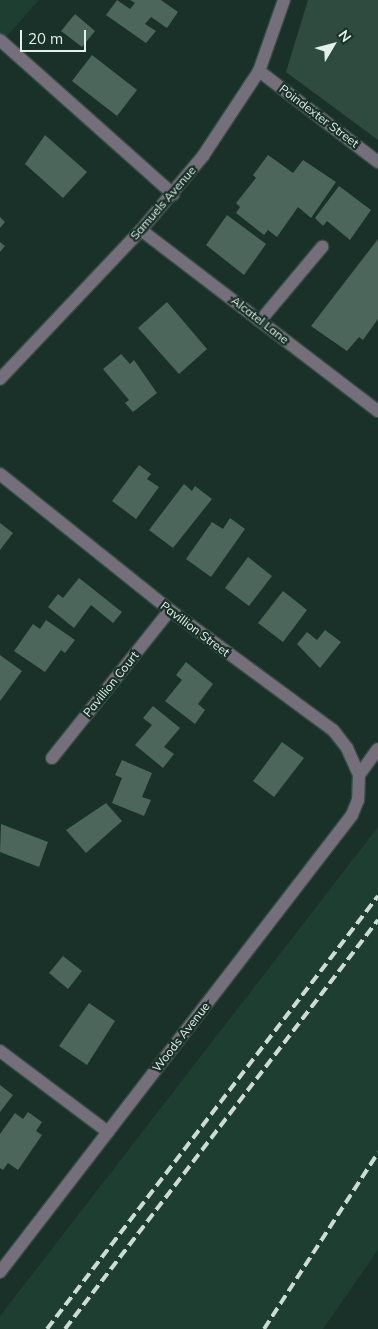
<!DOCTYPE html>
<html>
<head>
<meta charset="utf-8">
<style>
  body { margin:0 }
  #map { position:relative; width:378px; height:1329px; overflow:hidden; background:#193128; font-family:Mulish,sans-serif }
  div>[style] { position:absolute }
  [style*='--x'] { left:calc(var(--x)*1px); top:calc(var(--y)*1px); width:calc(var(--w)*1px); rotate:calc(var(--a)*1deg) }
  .built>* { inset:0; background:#1e3e32 }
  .green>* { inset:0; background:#2f4b40 }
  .building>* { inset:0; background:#4c665b }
  .roads { filter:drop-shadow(1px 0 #354c43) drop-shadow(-1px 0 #354c43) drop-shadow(0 1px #354c43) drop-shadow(0 -1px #354c43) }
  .minor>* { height:12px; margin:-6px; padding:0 6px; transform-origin:6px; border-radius:6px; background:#756e7b }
  .rail>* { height:4px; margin-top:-2px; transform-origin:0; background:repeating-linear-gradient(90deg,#ccdbd4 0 10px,transparent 0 15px) }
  span { translate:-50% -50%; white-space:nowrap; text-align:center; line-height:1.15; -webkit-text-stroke:4.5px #193128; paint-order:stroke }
  .street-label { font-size:12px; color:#e3f1ea }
  .north { position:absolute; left:308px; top:20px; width:50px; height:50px; -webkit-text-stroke:4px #193128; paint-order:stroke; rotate:53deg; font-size:14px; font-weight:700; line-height:20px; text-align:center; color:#e3f1ea }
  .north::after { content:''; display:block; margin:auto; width:18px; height:22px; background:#e3f1ea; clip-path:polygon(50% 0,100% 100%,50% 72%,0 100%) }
  .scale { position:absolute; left:20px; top:30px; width:66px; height:22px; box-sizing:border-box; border:2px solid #e3f1ea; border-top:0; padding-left:6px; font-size:15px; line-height:18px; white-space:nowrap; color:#e3f1ea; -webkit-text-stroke:4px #193128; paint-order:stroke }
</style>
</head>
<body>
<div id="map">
  <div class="built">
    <i style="clip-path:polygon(0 0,39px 0,0 44px)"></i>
    <i style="clip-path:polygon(378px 827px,378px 1250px,323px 1329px,0 1329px,0 1316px)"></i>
  </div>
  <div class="green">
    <i style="clip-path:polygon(308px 0,378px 0,378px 140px,286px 72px)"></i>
  </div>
  <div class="building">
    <i style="clip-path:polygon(117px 0,130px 9px,135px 3px,130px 0,161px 0,178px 12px,167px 28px,151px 17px,145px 24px,156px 31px,146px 43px,106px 15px)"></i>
    <i style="clip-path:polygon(75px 14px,95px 31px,82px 47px,61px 31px)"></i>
    <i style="clip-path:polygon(92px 55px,137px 90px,117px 116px,72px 81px)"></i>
    <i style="clip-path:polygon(45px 135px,87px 172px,63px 198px,25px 164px)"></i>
    <i style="clip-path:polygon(268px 155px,293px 173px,303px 160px,336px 182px,311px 218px,298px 207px,277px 237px,268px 230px,264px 235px,236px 213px,240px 207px,236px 203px,256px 178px,253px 175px)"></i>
    <i style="clip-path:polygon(339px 186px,371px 210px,350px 240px,327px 221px,323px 226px,315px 218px)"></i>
    <i style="clip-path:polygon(227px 215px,266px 244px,244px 275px,206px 245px)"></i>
    <i style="clip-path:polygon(0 217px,5px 222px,0 228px)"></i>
    <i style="clip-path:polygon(378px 239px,378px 319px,363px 340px,359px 337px,347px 351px,311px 326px)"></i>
    <i style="clip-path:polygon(0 242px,5px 246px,0 252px)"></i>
    <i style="clip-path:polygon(167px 302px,207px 349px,179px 374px,138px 328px)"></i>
    <i style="clip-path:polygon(121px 354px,130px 364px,134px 360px,157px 393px,133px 412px,125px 403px,129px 400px,103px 369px)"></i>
    <i style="clip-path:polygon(139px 465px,151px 474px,147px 479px,159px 487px,136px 519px,112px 501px)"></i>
    <i style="clip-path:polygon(184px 484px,192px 491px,195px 486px,212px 499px,173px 548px,149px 530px)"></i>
    <i style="clip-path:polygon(230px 518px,245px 529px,211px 577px,186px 559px,212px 522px,223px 529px)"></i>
    <i style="clip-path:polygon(0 523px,13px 533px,0 550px)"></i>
    <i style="clip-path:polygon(248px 557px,272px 576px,249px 606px,225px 588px)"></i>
    <i style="clip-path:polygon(79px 578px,122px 612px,113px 623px,91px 605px,74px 628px,48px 607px,58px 594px,63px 598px)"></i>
    <i style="clip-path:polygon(283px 591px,307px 610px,283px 642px,258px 623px)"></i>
    <i style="clip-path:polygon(46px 620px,75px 640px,65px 653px,61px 650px,45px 672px,14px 651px,33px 624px,40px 629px)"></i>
    <i style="clip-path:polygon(325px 630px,341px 642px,320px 668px,297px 644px,307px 632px,317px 640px)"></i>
    <i style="clip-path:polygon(0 655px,22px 671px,0 701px)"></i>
    <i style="clip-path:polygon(186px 662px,213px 684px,198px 704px,205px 710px,195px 724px,165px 701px,182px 680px,176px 675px)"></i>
    <i style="clip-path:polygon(153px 706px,180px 728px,164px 747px,174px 754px,163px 768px,135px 745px,152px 725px,143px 718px)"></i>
    <i style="clip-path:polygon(282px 742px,304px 758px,274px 797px,253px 781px)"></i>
    <i style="clip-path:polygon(122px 760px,152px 773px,142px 797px,151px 800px,144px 816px,112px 803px,122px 778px,115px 775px)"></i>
    <i style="clip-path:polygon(106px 803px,122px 821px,86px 853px,66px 830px)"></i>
    <i style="clip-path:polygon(1px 824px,48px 842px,39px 867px,0 852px)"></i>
    <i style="clip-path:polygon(63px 956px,82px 971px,68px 989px,49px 973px)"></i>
    <i style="clip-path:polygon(89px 1003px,115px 1021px,87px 1065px,59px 1046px)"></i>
    <i style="clip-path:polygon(0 1085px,13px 1095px,0 1112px)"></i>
    <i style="clip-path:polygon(28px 1112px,42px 1122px,36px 1131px,42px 1135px,18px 1170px,8px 1163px,3px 1170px,0 1168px,0 1134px,15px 1113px,23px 1119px)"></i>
  </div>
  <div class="roads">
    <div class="minor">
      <i style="--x:0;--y:40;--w:232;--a:41.7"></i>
      <i style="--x:259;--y:71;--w:150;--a:37.4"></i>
      <i style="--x:141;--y:230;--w:298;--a:37.4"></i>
      <i style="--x:260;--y:321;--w:97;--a:-50"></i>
      <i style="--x:0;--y:379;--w:205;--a:-46.6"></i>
      <i style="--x:141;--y:230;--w:97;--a:-50"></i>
      <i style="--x:203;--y:156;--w:102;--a:-56.6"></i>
      <i style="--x:259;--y:71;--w:75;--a:-70.6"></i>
      <i style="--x:0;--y:474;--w:218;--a:38.7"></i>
      <i style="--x:170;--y:610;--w:202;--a:36.4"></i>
      <i style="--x:333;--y:730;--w:23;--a:52"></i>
      <i style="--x:347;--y:748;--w:30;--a:66"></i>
      <i style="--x:359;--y:775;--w:25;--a:92"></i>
      <i style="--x:358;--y:800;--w:16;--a:112"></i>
      <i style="--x:352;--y:815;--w:577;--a:127.6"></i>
      <i style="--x:52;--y:758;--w:189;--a:-51.4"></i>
      <i style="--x:359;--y:775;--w:32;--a:-54"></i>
      <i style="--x:0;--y:1051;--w:135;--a:36.9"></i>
    </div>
  </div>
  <div class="rail">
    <i style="--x:47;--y:1329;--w:545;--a:-52.6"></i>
    <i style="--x:65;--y:1329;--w:515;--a:-52.57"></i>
    <i style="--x:264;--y:1329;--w:210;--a:-57.1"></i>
  </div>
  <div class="street-label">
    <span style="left:319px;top:116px;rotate:37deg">Poindexter Street</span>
    <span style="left:163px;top:203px;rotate:-49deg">Samuels Avenue</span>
    <span style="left:260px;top:320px;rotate:38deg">Alcatel Lane</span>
    <span style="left:195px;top:629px;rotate:37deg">Pavillion Street</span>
    <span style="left:111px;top:684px;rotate:-51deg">Pavillion Court</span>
    <span style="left:181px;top:1037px;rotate:-52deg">Woods Avenue</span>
  </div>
  <div class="north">N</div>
  <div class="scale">20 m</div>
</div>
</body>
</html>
